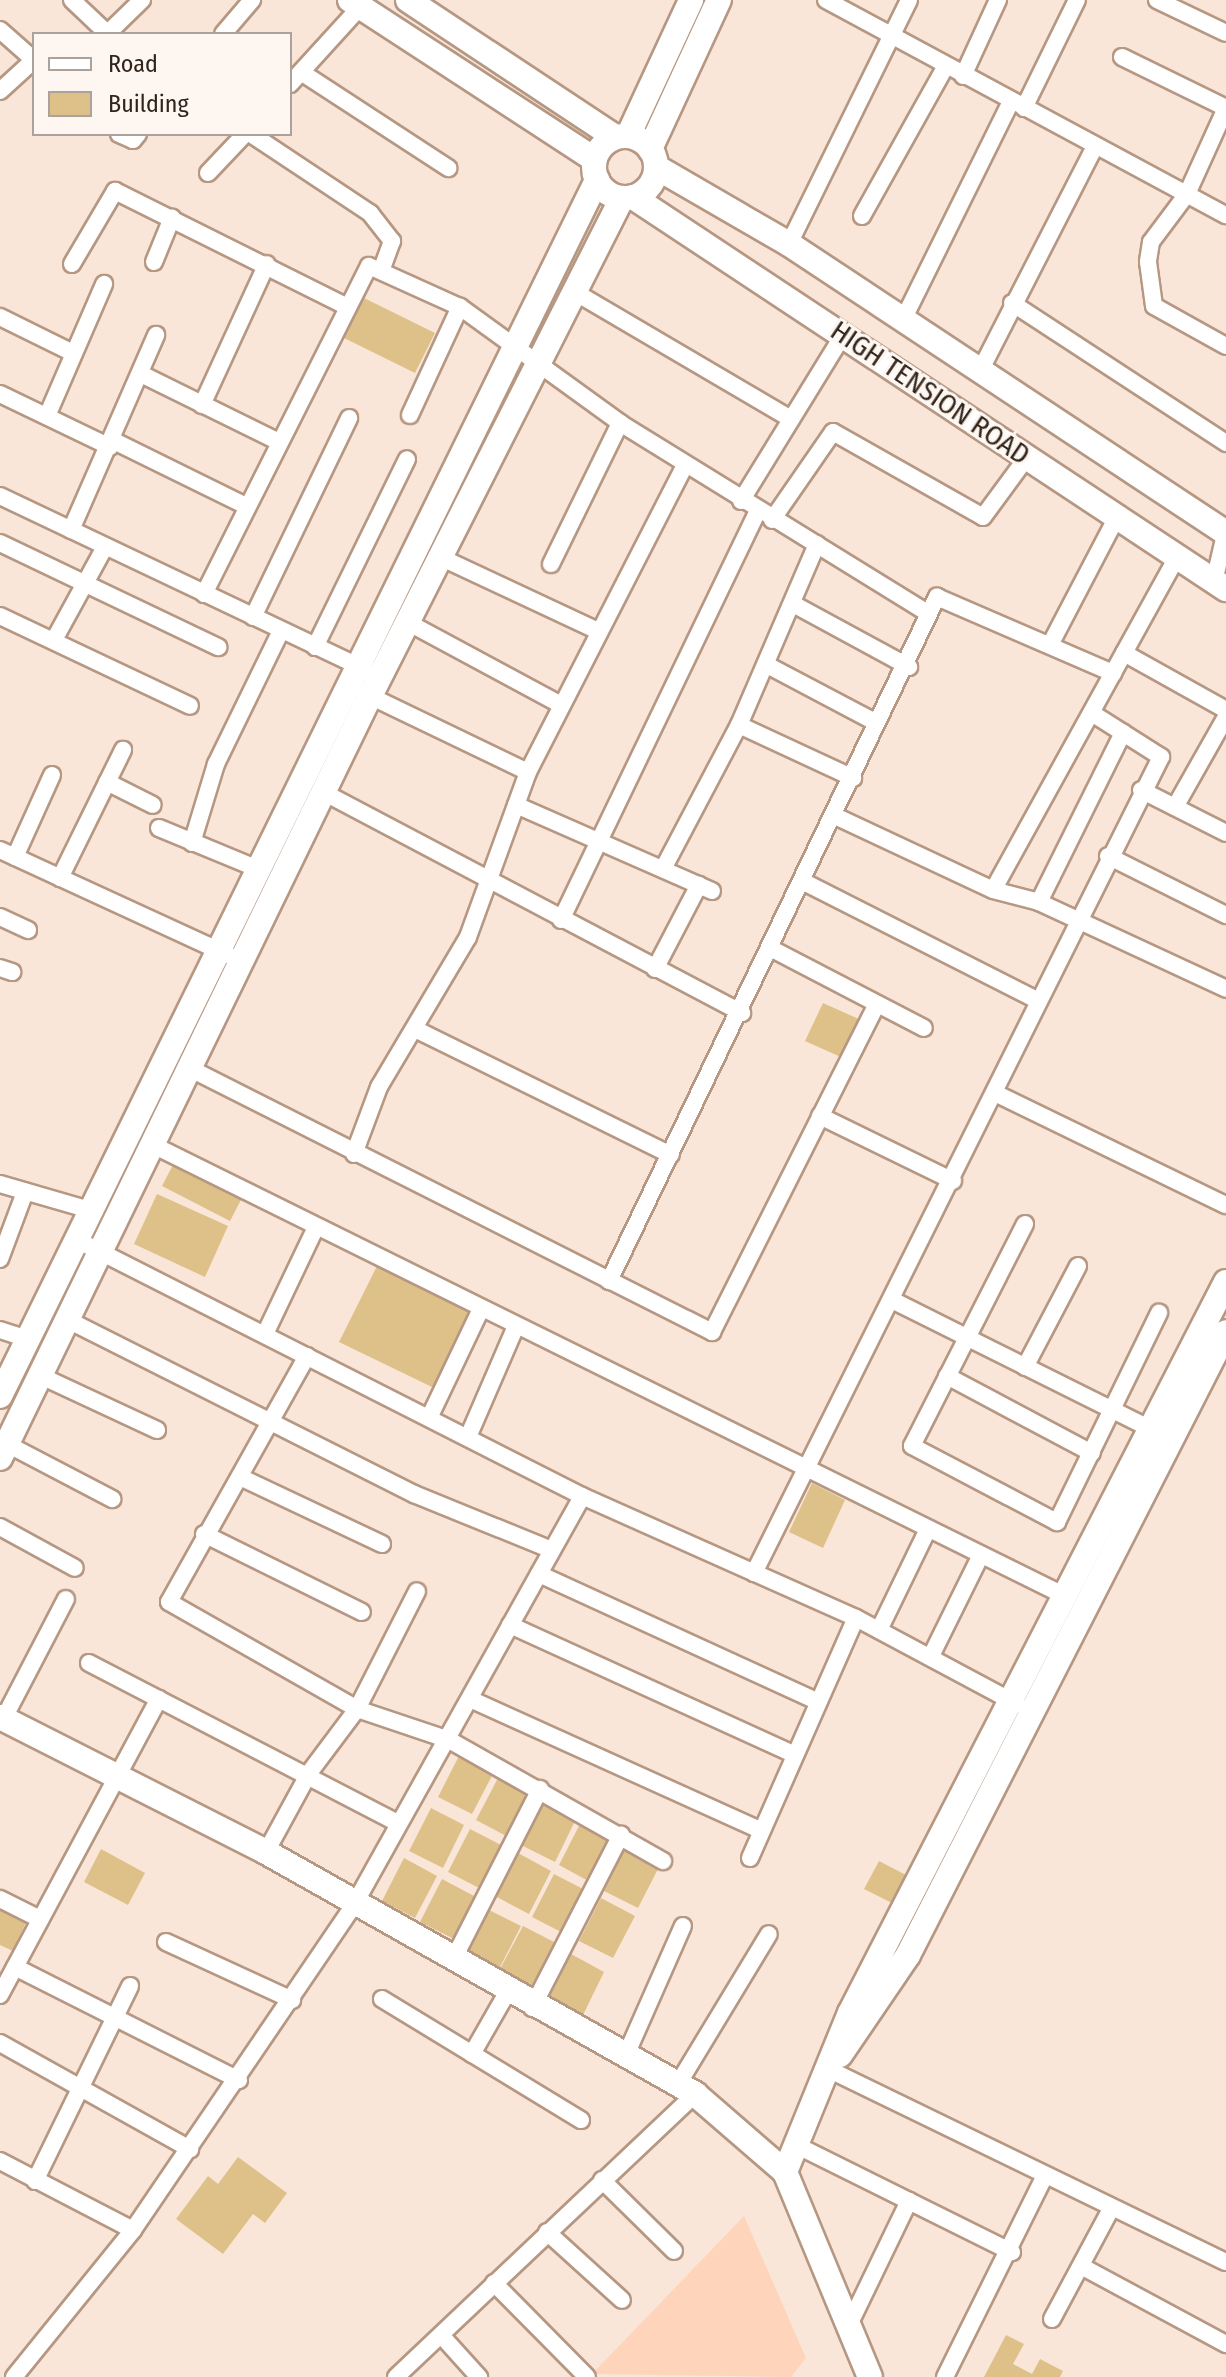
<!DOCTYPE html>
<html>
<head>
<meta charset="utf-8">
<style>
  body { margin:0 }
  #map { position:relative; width:1226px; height:2377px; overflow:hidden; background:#fae6d8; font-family:"Fira Sans Condensed",sans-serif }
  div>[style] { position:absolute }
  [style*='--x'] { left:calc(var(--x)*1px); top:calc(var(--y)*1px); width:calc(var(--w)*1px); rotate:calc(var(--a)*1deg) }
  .built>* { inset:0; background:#fed5ba }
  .building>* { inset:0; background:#dec189 }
  .roads { filter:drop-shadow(2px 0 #b69782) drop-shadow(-2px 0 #b69782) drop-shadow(0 2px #b69782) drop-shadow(0 -2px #b69782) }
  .street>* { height:16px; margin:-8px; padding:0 8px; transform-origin:8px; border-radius:8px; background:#fff }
  .secondary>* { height:24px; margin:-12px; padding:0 12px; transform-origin:12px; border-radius:12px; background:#fff }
  .secondary>.ring { margin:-12px; padding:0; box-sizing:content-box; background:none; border:24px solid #fff; border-radius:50% }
  span { translate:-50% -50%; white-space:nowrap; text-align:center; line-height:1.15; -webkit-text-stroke:6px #fdf6f1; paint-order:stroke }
  .street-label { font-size:28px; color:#30241b }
  .legend { position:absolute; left:32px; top:32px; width:260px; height:104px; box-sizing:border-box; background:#fdf6f1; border:2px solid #aba29b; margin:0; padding:10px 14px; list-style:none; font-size:24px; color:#30241b }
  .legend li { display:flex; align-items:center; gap:16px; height:40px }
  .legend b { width:40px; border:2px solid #aba29b }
</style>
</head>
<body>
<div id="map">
  <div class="built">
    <i style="clip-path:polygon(744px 2216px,806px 2358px,791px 2377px,592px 2374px)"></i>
  </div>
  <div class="building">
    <i style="clip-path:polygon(364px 298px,435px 333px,415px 373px,344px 338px)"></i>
    <i style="clip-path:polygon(823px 1003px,861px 1020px,843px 1058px,805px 1041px)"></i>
    <i style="clip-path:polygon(175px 1161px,243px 1196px,230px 1221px,162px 1186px)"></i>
    <i style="clip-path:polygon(157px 1194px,228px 1226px,205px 1277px,134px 1244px)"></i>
    <i style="clip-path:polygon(378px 1264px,472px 1310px,434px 1388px,339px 1342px)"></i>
    <i style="clip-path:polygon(812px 1483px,845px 1500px,823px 1548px,789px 1532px)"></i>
    <i style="clip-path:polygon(460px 1754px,494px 1772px,472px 1814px,438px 1797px)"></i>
    <i style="clip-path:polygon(498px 1778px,532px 1795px,510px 1838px,476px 1820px)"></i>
    <i style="clip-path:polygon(543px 1802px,576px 1819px,555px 1862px,521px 1845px)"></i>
    <i style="clip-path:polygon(431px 1808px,464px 1825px,443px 1868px,409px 1851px)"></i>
    <i style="clip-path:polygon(581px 1822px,614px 1840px,592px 1883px,559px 1865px)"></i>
    <i style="clip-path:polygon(470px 1829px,503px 1846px,481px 1889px,448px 1872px)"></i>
    <i style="clip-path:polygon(626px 1847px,660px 1865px,638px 1908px,604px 1891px)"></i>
    <i style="clip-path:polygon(101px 1849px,145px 1873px,128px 1905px,84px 1882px)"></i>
    <i style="clip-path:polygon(518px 1853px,551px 1871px,529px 1914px,495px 1896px)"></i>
    <i style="clip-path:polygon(404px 1858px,437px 1876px,415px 1918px,382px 1901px)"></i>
    <i style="clip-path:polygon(879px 1861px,906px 1875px,892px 1903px,864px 1889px)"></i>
    <i style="clip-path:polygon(554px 1874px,587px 1891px,565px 1934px,532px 1917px)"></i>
    <i style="clip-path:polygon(442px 1879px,476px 1897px,454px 1939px,420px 1922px)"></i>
    <i style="clip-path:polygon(601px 1898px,635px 1916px,613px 1958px,579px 1941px)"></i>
    <i style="clip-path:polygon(0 1907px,27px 1920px,13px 1951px,0 1945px)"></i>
    <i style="clip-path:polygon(487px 1909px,521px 1926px,499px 1969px,465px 1952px)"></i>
    <i style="clip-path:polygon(523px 1926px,556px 1943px,534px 1986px,500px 1969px)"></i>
    <i style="clip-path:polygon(571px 1954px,604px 1972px,583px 2015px,549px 1998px)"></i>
    <i style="clip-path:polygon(238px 2157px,287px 2193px,265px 2223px,253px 2214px,223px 2254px,176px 2219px,208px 2176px,218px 2184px)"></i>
    <i style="clip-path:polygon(1006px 2335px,1024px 2344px,1013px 2364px,1032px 2374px,1040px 2359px,1063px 2371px,1060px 2377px,984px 2377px)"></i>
  </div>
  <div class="roads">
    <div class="street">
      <i style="--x:72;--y:0;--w:50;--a:43.4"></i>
      <i style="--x:826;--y:0;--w:454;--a:28.3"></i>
      <i style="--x:1157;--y:0;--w:76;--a:25.6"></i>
      <i style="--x:0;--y:30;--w:45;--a:41.4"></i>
      <i style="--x:107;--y:34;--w:49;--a:-44.2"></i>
      <i style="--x:223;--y:34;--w:45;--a:-49.5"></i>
      <i style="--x:1122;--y:57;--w:116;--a:26.1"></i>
      <i style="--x:301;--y:72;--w:176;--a:33.1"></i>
      <i style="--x:963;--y:76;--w:84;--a:-65.3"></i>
      <i style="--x:290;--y:84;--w:104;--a:-47.7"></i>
      <i style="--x:0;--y:91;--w:46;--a:-42.4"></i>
      <i style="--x:1024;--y:108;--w:120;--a:-63.9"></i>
      <i style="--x:1226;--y:108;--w:94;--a:114.4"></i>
      <i style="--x:1187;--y:194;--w:60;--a:126.9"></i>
      <i style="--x:1151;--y:242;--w:20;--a:99"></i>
      <i style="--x:1148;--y:262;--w:44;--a:82.2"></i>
      <i style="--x:1154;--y:306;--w:82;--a:29.1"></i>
      <i style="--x:119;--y:134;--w:15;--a:23"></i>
      <i style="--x:133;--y:140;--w:8;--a:-50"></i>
      <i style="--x:251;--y:134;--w:143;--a:33.6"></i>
      <i style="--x:370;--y:213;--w:36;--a:52"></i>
      <i style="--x:392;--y:241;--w:32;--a:110"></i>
      <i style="--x:208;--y:173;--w:54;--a:-46.5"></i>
      <i style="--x:862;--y:216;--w:168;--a:-60.8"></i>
      <i style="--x:789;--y:244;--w:272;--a:-63.8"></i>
      <i style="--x:154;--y:262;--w:48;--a:-67.8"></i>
      <i style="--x:72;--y:264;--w:85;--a:-59.5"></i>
      <i style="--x:115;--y:191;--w:258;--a:26.5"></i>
      <i style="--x:573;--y:291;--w:253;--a:30.4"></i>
      <i style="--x:1012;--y:303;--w:256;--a:33.2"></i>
      <i style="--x:0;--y:317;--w:81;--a:26.3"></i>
      <i style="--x:903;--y:320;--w:244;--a:-63.7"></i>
      <i style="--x:980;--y:371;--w:253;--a:-62.9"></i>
      <i style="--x:141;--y:374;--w:152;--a:26.2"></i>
      <i style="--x:0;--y:394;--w:122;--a:25.7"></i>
      <i style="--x:202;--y:405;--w:155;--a:-65.3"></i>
      <i style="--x:410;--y:415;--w:119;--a:-65.2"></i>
      <i style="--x:47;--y:416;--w:144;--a:-66.6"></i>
      <i style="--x:114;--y:441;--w:147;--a:26.2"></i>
      <i style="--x:0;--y:496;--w:406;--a:25.4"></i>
      <i style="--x:741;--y:501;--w:195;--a:-58.4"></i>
      <i style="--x:772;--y:520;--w:107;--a:-55.3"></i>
      <i style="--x:833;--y:432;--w:172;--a:29.5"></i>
      <i style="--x:983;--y:517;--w:74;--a:-53.7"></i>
      <i style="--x:71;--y:530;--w:213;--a:-66.4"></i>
      <i style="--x:0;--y:543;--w:242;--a:25.5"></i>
      <i style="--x:1177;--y:557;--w:380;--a:118.9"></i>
      <i style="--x:993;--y:890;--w:48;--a:14.6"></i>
      <i style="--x:1039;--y:902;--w:206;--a:24.9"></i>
      <i style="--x:442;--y:558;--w:170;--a:25.1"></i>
      <i style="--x:551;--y:564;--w:157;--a:-63.9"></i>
      <i style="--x:1214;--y:582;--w:53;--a:-77"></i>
      <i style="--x:204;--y:594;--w:367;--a:-63.3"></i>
      <i style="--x:369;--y:266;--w:100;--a:24.3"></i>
      <i style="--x:460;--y:307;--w:198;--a:35.9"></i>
      <i style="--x:620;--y:423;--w:363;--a:31.7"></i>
      <i style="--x:795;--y:605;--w:130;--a:28.5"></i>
      <i style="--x:0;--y:616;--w:210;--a:25.3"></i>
      <i style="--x:253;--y:617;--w:221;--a:-64.2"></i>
      <i style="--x:409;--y:623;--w:173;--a:28.3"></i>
      <i style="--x:54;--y:640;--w:106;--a:-61.3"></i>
      <i style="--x:1051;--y:643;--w:142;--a:-62.4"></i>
      <i style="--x:315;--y:647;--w:209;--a:-63.9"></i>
      <i style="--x:1124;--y:653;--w:117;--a:29.2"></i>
      <i style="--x:767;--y:665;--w:124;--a:27.8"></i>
      <i style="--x:370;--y:696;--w:175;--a:25.7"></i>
      <i style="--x:739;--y:725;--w:126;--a:24.9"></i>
      <i style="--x:107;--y:782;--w:51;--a:26.6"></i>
      <i style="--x:1141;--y:790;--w:95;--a:26.8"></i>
      <i style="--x:323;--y:792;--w:474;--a:27.8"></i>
      <i style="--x:516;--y:805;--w:214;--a:23.7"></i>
      <i style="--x:1175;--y:807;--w:103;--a:-60.5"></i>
      <i style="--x:835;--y:816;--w:174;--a:25.1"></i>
      <i style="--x:159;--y:828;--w:107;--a:22.5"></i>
      <i style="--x:192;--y:843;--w:83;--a:-73.1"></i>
      <i style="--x:216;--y:764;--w:148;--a:-64"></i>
      <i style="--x:0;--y:850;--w:251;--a:24.7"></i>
      <i style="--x:1108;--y:856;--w:132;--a:26.6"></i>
      <i style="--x:15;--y:857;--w:90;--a:-65.7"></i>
      <i style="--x:663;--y:869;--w:163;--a:-62.2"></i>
      <i style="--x:739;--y:725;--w:197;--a:-66.7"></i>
      <i style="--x:60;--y:878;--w:143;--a:-63.8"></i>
      <i style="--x:804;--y:882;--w:263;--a:26.9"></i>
      <i style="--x:1039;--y:902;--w:189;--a:-63.6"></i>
      <i style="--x:0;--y:917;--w:31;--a:25"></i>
      <i style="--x:561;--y:920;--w:453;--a:-64.3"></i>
      <i style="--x:772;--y:949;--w:171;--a:27.5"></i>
      <i style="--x:0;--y:968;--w:13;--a:18"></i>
      <i style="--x:655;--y:969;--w:95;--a:-62.4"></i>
      <i style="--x:415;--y:1029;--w:285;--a:26.2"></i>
      <i style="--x:191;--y:1069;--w:584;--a:26.78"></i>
      <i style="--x:712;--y:1332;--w:367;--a:-63.3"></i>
      <i style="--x:997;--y:1094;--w:254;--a:25.9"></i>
      <i style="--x:820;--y:1116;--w:148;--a:26"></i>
      <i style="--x:151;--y:1144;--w:1017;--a:26.31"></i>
      <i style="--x:354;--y:1154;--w:72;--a:-69.5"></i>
      <i style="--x:379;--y:1087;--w:174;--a:-59.3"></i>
      <i style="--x:468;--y:937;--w:176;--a:-70"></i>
      <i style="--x:528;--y:772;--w:345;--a:-62.9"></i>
      <i style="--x:0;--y:1184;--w:94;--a:16.1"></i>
      <i style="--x:1025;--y:1224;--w:249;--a:117"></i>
      <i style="--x:912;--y:1446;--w:164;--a:27.7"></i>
      <i style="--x:1057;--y:1522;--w:233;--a:-64"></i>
      <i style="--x:75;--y:1239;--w:568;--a:26.88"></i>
      <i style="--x:582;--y:1496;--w:300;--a:24"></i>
      <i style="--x:856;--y:1618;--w:183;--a:28.1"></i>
      <i style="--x:0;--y:1259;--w:72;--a:-69.5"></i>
      <i style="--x:609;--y:1281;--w:759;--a:-64.38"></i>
      <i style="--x:937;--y:597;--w:192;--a:23.4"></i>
      <i style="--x:894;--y:1301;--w:294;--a:26.5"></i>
      <i style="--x:66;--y:1319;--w:390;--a:26.7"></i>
      <i style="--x:414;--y:1494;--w:149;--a:22.1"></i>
      <i style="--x:0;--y:1330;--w:28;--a:18"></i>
      <i style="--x:265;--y:1334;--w:119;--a:-64.5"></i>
      <i style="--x:307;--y:1356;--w:282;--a:119.3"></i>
      <i style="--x:169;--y:1602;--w:216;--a:29.6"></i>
      <i style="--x:357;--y:1709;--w:97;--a:18.6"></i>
      <i style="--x:449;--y:1740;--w:246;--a:29.5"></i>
      <i style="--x:1025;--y:1367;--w:114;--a:-62.3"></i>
      <i style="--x:41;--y:1376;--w:128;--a:25"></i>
      <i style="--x:947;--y:1376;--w:164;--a:28"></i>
      <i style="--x:429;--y:1418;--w:121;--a:-64.5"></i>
      <i style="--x:468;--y:1437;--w:121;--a:-66.6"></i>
      <i style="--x:7;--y:1444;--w:119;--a:27.6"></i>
      <i style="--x:240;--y:1477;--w:157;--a:25.3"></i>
      <i style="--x:0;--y:1527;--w:85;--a:28.7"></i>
      <i style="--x:204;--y:1534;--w:176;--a:26.3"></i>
      <i style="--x:754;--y:1573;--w:912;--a:-63.49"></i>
      <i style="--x:1161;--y:757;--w:82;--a:-147.5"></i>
      <i style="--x:539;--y:1574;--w:307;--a:24.6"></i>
      <i style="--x:510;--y:1625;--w:313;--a:24.5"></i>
      <i style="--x:879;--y:1630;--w:112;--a:-64.1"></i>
      <i style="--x:931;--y:1656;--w:113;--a:-63.7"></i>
      <i style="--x:89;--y:1663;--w:349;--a:27.4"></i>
      <i style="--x:470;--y:1699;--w:320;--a:24.3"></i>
      <i style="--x:4;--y:1718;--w:134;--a:-62.5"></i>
      <i style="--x:266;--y:1852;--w:90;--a:-61.4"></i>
      <i style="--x:309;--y:1773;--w:80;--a:-53.1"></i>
      <i style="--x:357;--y:1709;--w:132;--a:-63"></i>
      <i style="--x:750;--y:1858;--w:262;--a:-66.2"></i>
      <i style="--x:0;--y:1899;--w:45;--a:26.6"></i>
      <i style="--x:166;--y:1942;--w:139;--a:24.7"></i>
      <i style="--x:453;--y:1960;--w:192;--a:-63"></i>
      <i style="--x:15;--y:1967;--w:251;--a:26.8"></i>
      <i style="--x:0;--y:1995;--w:336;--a:-61.8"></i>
      <i style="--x:382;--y:1999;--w:233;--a:31.3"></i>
      <i style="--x:532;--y:2008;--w:195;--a:-62.8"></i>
      <i style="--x:0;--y:2043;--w:218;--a:29.2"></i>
      <i style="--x:472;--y:2054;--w:70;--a:-60.2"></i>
      <i style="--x:626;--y:2055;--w:141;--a:-66.2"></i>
      <i style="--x:828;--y:2069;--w:442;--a:25.9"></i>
      <i style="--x:678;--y:2084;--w:175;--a:-58.8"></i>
      <i style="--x:798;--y:2146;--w:239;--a:26.4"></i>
      <i style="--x:0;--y:2161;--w:150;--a:27.4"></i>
      <i style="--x:602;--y:2180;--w:101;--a:44.6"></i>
      <i style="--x:35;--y:2181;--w:217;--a:-64"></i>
      <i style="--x:547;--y:2232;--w:101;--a:42.2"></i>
      <i style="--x:1081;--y:2266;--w:165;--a:28.3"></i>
      <i style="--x:494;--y:2283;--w:132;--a:45.3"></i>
      <i style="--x:1052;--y:2319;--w:125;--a:-61.8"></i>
      <i style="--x:849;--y:2325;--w:138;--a:-64.2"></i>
      <i style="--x:441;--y:2335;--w:57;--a:47.9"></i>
      <i style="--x:14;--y:2377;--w:189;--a:-51"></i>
      <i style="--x:133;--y:2230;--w:395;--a:-55.8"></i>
      <i style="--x:355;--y:1903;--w:466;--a:-60.8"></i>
      <i style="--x:396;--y:2377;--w:412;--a:-43.4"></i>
      <i style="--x:945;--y:2377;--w:222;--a:-63.6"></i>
    </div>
    <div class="secondary">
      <i style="--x:350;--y:0;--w:291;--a:33.1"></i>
      <i style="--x:408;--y:0;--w:248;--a:33.5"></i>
      <i style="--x:628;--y:136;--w:150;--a:-65.1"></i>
      <i class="ring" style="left:594px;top:136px;width:38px;height:38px"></i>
      <i style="--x:650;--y:149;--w:164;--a:-65.2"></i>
      <i style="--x:656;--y:167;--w:154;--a:30.1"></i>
      <i style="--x:789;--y:244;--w:524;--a:33.48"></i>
      <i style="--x:633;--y:197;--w:711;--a:33.47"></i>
      <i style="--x:0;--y:1396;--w:1355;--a:-63.85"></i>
      <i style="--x:0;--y:1458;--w:847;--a:-64.1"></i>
      <i style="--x:370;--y:696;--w:558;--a:-63.16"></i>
      <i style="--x:0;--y:1717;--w:298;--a:26.9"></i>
      <i style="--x:266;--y:1852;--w:493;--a:29.4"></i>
      <i style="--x:695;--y:2094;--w:119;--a:40.9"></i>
      <i style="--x:785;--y:2172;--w:222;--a:67.5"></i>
      <i style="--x:840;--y:2055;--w:121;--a:-55.8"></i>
      <i style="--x:908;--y:1955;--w:699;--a:-62.96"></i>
      <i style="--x:785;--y:2172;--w:172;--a:-67.8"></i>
      <i style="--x:850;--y:2013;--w:822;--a:-62.78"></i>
    </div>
  </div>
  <div class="street-label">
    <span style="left:930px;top:393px;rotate:34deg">HIGH TENSION ROAD</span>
  </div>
  <ul class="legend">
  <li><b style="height:10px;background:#fff"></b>Road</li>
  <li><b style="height:22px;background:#dec189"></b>Building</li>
  </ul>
</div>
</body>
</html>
